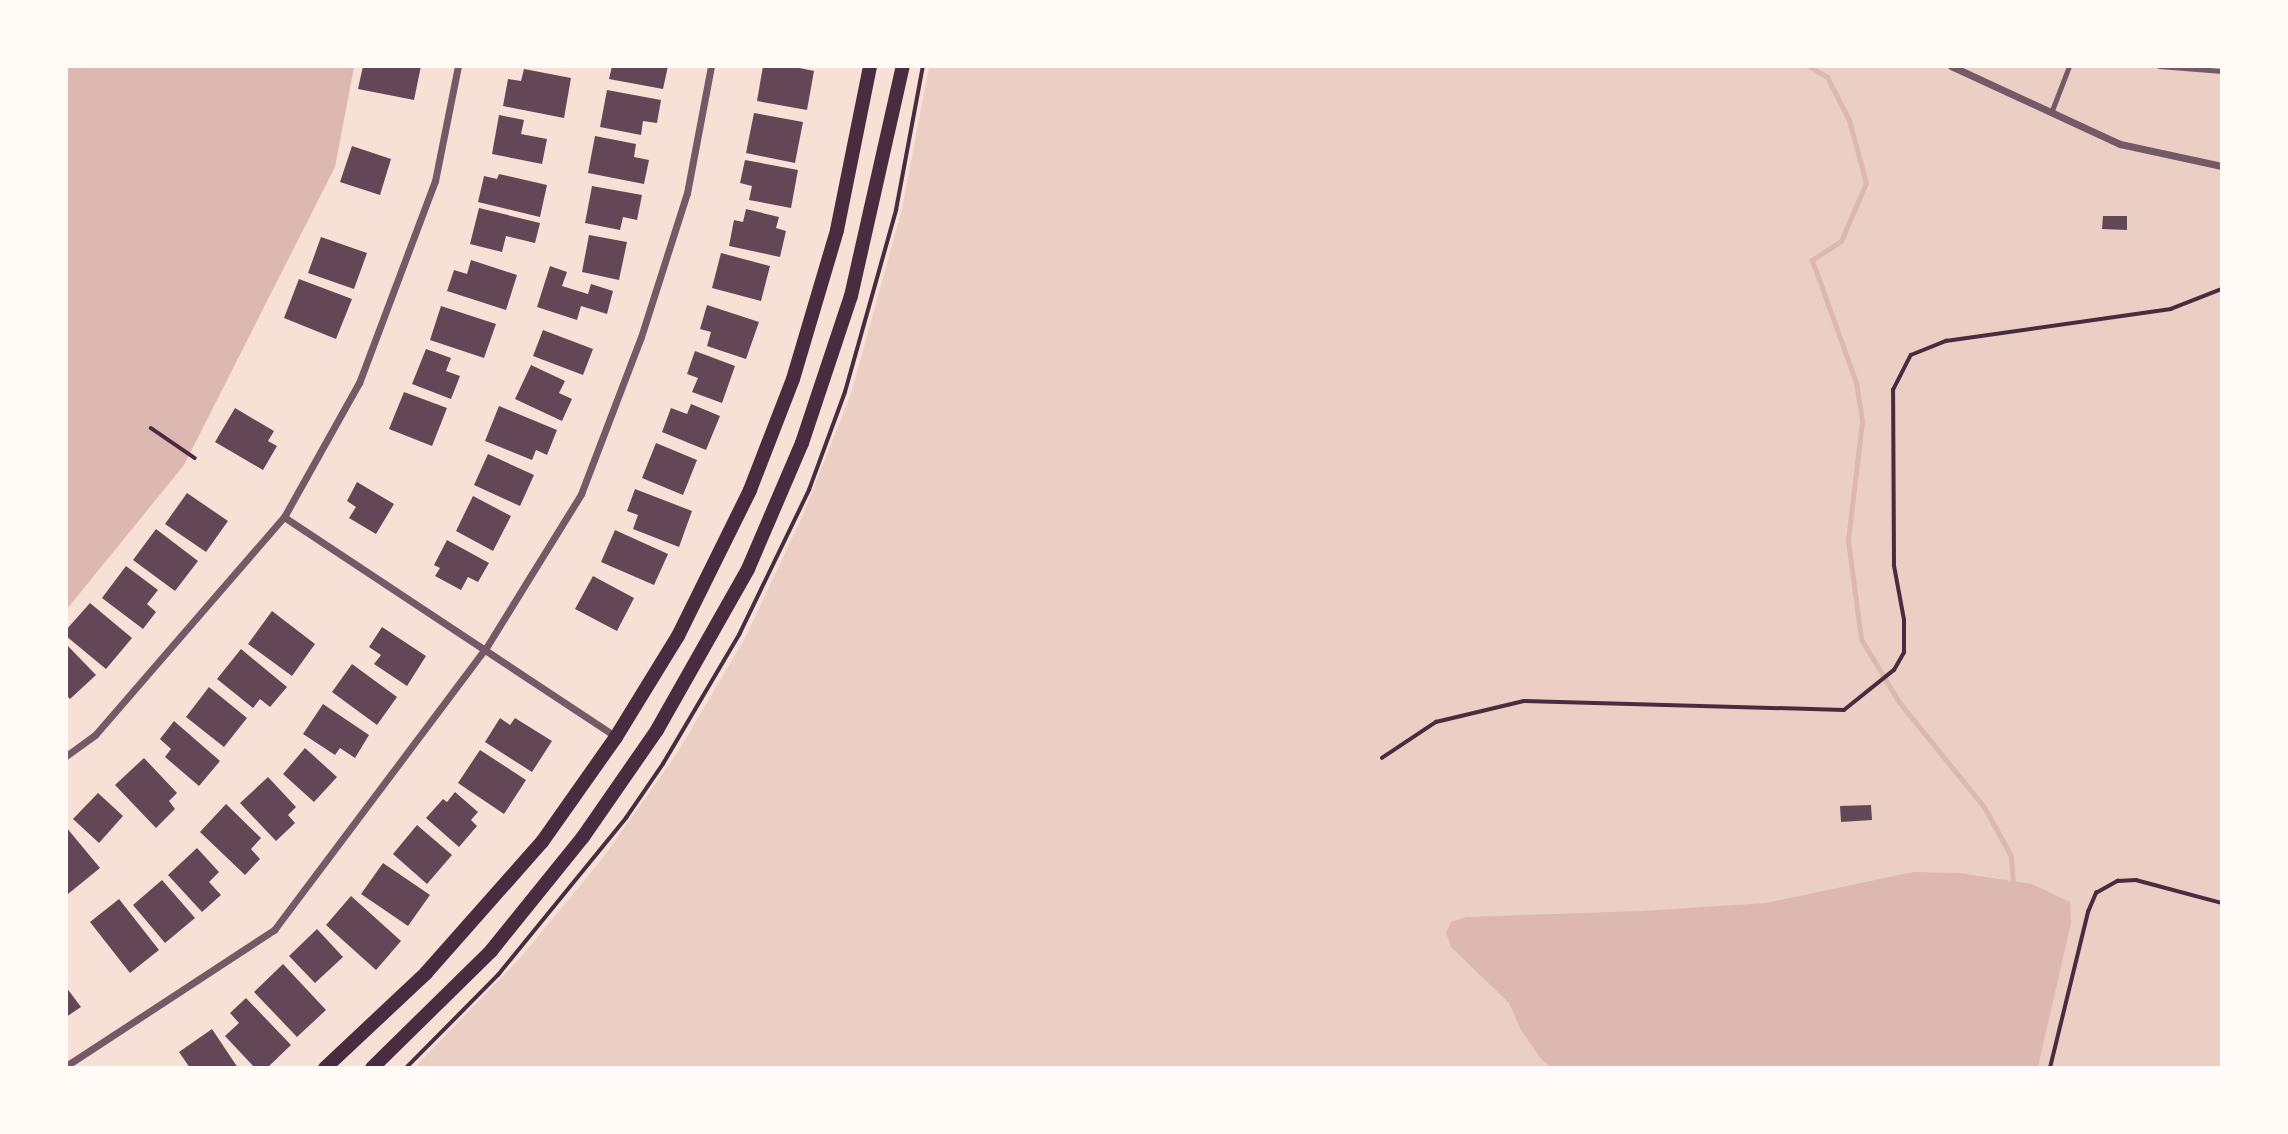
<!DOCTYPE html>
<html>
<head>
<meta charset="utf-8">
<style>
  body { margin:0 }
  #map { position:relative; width:2288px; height:1134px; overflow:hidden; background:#f7e1d7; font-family:Commissioner,sans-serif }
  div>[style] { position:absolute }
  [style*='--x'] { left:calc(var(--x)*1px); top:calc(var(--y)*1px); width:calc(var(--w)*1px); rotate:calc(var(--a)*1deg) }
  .green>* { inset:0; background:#ebcfc5 }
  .water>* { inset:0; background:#dcb8b0 }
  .stream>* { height:5px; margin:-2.5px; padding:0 2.5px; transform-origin:2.5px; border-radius:2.5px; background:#dcb8b0 }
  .building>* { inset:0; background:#644757 }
  .path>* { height:3.5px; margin:-1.75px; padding:0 1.75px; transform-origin:1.75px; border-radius:1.75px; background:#4a2c40 }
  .service>* { height:5px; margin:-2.5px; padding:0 2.5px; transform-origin:2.5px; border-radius:2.5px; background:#755966 }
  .minor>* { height:7px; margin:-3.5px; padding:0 3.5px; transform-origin:3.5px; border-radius:3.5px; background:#755966 }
  .secondary>* { height:14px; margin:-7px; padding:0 7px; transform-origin:7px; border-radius:7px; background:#4a2c40 }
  span { translate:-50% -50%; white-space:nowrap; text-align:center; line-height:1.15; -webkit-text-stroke:7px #fffaf5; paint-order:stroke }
  .frame { position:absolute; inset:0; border:68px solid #fffaf5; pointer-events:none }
</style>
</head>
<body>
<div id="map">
  <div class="green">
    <i style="clip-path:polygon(929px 67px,2221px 67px,2221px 1067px,414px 1068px,522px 956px,602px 859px,678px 752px,745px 638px,802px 517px,851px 394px,902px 209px)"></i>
  </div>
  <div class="water">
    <i style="clip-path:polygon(67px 67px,354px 67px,335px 167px,184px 465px,67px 609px)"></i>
    <i style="clip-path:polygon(1913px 872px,1959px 873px,2032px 884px,2070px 902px,2071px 923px,2038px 1067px,1551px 1067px,1541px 1059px,1521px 1030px,1509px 1003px,1451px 947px,1446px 933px,1451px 922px,1467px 917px,1641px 911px,1766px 903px)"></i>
  </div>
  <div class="stream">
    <i style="--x:1809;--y:66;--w:21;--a:31"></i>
    <i style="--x:1827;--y:77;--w:48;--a:62.9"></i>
    <i style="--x:1849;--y:120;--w:65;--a:74.9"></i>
    <i style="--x:1866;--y:183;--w:63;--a:113.3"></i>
    <i style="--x:1841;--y:241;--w:35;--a:147"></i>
    <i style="--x:1812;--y:260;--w:130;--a:70.2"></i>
    <i style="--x:1856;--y:382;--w:39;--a:81"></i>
    <i style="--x:1862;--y:421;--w:120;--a:96.7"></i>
    <i style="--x:1848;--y:540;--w:100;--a:82.5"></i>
    <i style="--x:1861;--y:639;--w:74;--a:58.9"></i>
    <i style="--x:1899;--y:702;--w:135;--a:51"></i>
    <i style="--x:1984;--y:807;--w:56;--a:61.1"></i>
    <i style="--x:2011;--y:856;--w:26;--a:86"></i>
  </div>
  <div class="building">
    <i style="clip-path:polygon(363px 66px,421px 66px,414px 100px,358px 89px)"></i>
    <i style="clip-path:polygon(612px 66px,668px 66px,663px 89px,609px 79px)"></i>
    <i style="clip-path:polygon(763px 66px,790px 66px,814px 71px,807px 110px,757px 101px)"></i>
    <i style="clip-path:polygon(524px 69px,571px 78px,564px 118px,503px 106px,508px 79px,521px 81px)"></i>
    <i style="clip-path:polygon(607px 90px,661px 100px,657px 123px,643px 121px,641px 135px,600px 127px)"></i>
    <i style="clip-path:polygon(754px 113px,803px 122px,795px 163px,746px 153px)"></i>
    <i style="clip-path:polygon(499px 115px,524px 120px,521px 134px,547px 139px,542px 164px,492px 154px)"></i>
    <i style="clip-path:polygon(595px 136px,636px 144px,634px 157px,649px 160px,644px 184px,588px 173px)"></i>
    <i style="clip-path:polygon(352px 146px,391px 159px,380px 195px,340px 182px)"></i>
    <i style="clip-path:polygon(745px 160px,798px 170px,791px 208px,749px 200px,752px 186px,740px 183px)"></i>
    <i style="clip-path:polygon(499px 174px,547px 185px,540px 217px,478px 202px,484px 176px,497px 179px)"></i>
    <i style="clip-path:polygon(592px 186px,642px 195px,637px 220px,623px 217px,620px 230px,585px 223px)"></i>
    <i style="clip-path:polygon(479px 208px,540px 223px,535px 243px,506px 236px,502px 252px,470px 244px)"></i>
    <i style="clip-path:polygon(746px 209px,779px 217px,776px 228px,786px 231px,780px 257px,729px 246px,734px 220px,743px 222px)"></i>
    <i style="clip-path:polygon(2103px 216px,2127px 216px,2127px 230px,2102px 229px)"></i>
    <i style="clip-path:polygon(589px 235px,627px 242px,619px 280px,582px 272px)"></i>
    <i style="clip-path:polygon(321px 237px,367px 253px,354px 289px,308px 273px)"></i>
    <i style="clip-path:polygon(721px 253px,770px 266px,761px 301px,712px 288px)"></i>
    <i style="clip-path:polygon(471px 260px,517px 275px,506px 310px,447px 291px,454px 270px,467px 274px)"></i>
    <i style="clip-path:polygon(550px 266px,567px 272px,562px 286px,588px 294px,591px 284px,613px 291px,607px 314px,581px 306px,577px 320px,537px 307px)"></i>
    <i style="clip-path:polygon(299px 279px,352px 299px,336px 339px,284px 318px)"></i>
    <i style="clip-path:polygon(707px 305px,759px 322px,746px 359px,707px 346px,711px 332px,700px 329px)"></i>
    <i style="clip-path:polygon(441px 306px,496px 324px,484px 358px,430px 340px)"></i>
    <i style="clip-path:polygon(543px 330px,593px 349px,583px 375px,533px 356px)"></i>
    <i style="clip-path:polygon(426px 349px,451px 358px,446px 371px,460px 376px,451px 399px,412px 384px)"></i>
    <i style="clip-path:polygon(695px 351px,735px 366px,722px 403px,692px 392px,698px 378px,687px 374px)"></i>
    <i style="clip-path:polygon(531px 365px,565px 381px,559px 393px,572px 399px,562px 421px,515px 399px)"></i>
    <i style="clip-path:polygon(404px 392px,447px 408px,432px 446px,389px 429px)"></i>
    <i style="clip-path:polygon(691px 404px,720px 416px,706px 450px,662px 432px,671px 408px,687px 414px)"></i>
    <i style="clip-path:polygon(499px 406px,557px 430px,547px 455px,536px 450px,532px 460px,485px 441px)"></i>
    <i style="clip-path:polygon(235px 408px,274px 431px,268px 441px,277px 446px,263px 470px,215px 442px)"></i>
    <i style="clip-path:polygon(656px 443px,697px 460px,683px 495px,642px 478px)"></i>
    <i style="clip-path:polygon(488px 454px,534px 475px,520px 506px,474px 485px)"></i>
    <i style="clip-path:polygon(357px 482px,394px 504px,376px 534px,349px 518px,356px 507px,347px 501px)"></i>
    <i style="clip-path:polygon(635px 489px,692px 511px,679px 547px,633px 529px,638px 515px,627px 511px)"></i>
    <i style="clip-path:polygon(187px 493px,228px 521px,206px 552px,165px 524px)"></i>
    <i style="clip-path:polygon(473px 496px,511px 516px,493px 551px,456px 531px)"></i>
    <i style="clip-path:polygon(156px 529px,198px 561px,175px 591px,133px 560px)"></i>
    <i style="clip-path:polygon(615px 530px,668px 554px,654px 585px,601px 562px)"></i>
    <i style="clip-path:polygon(447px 540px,489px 563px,478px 582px,468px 577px,461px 590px,435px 576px,440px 568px,434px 565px)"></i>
    <i style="clip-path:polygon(126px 566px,158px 590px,147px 604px,156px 612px,143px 629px,102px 598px)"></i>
    <i style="clip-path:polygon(593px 576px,634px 598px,617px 631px,575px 609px)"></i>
    <i style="clip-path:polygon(90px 603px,132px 638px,106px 669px,66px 636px,66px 630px)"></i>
    <i style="clip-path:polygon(272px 611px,315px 644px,292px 676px,248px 644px)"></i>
    <i style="clip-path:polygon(382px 627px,426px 656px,407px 686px,374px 664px,381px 655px,369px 647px)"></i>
    <i style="clip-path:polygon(66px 644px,96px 675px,70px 699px,66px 695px)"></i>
    <i style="clip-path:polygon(241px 649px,287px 687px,270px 707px,260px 699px,253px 708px,217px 679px)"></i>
    <i style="clip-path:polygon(352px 664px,397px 697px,377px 725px,332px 692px)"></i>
    <i style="clip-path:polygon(209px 687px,247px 718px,224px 747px,186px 717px)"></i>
    <i style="clip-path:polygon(323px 704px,369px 735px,355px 758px,340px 748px,335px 755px,303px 734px)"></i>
    <i style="clip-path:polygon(500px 718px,510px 725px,515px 718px,552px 741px,532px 772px,485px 742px)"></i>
    <i style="clip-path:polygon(174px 721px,220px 761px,199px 786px,165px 757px,171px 749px,160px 739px)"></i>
    <i style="clip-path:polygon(305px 748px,337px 777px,314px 802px,283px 774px)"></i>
    <i style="clip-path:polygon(480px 750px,526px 780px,504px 814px,458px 783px)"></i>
    <i style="clip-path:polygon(144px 758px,177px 793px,169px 801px,175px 809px,156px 828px,115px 785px)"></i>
    <i style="clip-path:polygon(268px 777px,296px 807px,288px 815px,295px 823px,276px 841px,240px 803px)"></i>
    <i style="clip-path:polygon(455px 792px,478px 812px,471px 820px,477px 826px,459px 847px,426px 818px,443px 799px,447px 802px)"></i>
    <i style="clip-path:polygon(98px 793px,123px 816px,99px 843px,73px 819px)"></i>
    <i style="clip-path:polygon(226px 804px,261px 838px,251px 849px,260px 859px,245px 875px,200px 832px)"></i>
    <i style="clip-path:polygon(1871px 805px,1872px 820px,1841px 822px,1840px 806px)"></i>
    <i style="clip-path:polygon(417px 825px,452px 855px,427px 884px,393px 854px)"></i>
    <i style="clip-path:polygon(66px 827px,100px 868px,68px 894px,66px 892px)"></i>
    <i style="clip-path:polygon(197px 848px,219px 872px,209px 882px,221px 895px,202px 912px,168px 875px)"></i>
    <i style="clip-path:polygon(383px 863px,430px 895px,408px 926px,361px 894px)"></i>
    <i style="clip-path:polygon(162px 880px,195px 918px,165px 943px,133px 905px)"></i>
    <i style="clip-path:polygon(351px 896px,401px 941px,376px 970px,326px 925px)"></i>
    <i style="clip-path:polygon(119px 899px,159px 950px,130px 973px,90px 922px)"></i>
    <i style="clip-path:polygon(317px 929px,343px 957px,315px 983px,289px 956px)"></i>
    <i style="clip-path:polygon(283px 964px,326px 1010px,297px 1037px,254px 992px)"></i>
    <i style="clip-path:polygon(66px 987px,81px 1007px,66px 1017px)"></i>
    <i style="clip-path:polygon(246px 998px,291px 1045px,267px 1068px,255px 1068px,225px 1036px,239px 1023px,230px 1013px)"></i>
    <i style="clip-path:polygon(212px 1029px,238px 1068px,190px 1068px,179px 1052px)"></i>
  </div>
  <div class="path">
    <i style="--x:151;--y:428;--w:53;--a:34.3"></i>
    <i style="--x:1382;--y:758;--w:65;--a:-33.7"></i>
    <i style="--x:1436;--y:722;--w:90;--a:-13.4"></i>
    <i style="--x:1524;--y:701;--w:320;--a:1.6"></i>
    <i style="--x:1844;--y:710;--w:64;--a:-38.7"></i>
    <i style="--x:1894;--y:670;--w:20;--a:-60"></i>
    <i style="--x:1904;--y:653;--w:33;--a:-90"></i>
    <i style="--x:1904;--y:620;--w:55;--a:-100.5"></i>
    <i style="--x:1894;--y:566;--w:176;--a:-90.3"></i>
    <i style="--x:1893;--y:390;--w:39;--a:-63"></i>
    <i style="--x:1911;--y:355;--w:38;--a:-22"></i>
    <i style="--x:1946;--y:341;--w:227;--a:-8.1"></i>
    <i style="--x:2171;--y:309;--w:55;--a:-21.4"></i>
    <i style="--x:406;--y:1068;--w:131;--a:-45.3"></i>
    <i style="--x:498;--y:975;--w:203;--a:-50.8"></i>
    <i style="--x:626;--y:818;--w:65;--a:-55.6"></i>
    <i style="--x:663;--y:764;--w:150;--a:-59.5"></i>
    <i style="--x:739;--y:635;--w:161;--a:-64.2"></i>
    <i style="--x:809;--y:490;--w:104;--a:-69.8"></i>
    <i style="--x:845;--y:392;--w:189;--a:-74.3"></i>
    <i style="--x:896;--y:210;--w:147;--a:-79.4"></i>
    <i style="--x:2050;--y:1068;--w:161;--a:-76.3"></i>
    <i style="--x:2088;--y:912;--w:21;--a:-67"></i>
    <i style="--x:2096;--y:893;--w:25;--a:-29"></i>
    <i style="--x:2118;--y:881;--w:18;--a:-3"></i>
    <i style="--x:2136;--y:880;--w:89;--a:15"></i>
  </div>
  <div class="service">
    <i style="--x:2159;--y:66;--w:63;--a:4.5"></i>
    <i style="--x:2051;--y:113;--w:50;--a:-69"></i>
  </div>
  <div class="minor">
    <i style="--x:1951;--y:66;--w:186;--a:24.8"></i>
    <i style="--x:2120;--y:144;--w:104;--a:12.2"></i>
    <i style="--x:284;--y:517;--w:398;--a:33.5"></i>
    <i style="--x:66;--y:756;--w:36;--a:-36"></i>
    <i style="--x:95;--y:735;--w:289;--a:-49.1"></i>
    <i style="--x:284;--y:517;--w:154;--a:-60.8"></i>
    <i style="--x:359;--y:383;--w:216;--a:-69.4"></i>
    <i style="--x:435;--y:181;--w:117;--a:-78.7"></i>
    <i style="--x:66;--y:1066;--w:249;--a:-33.2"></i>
    <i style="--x:274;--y:930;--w:353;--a:-53.1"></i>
    <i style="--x:486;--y:648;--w:181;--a:-58.3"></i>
    <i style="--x:581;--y:494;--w:168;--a:-69.1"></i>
    <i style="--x:641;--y:337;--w:151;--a:-72.3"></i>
    <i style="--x:687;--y:193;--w:129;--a:-79.3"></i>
  </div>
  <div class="secondary">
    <i style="--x:325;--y:1068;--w:139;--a:-43.2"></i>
    <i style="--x:426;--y:973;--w:175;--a:-48.5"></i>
    <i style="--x:542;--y:842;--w:128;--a:-54.8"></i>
    <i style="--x:616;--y:737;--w:119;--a:-58.5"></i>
    <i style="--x:678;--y:636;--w:163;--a:-63.7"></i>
    <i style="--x:750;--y:490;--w:119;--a:-68.8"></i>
    <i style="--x:793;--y:379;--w:155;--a:-73.5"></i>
    <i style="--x:837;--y:230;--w:167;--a:-78.6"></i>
    <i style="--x:372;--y:1068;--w:167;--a:-44.5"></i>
    <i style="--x:491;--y:951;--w:146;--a:-51.1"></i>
    <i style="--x:583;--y:837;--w:130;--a:-55.3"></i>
    <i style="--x:657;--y:730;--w:185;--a:-60.5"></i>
    <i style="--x:748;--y:569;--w:137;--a:-66.8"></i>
    <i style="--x:802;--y:443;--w:155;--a:-71.6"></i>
    <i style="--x:851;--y:296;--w:236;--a:-77.3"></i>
  </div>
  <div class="frame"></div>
</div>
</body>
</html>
